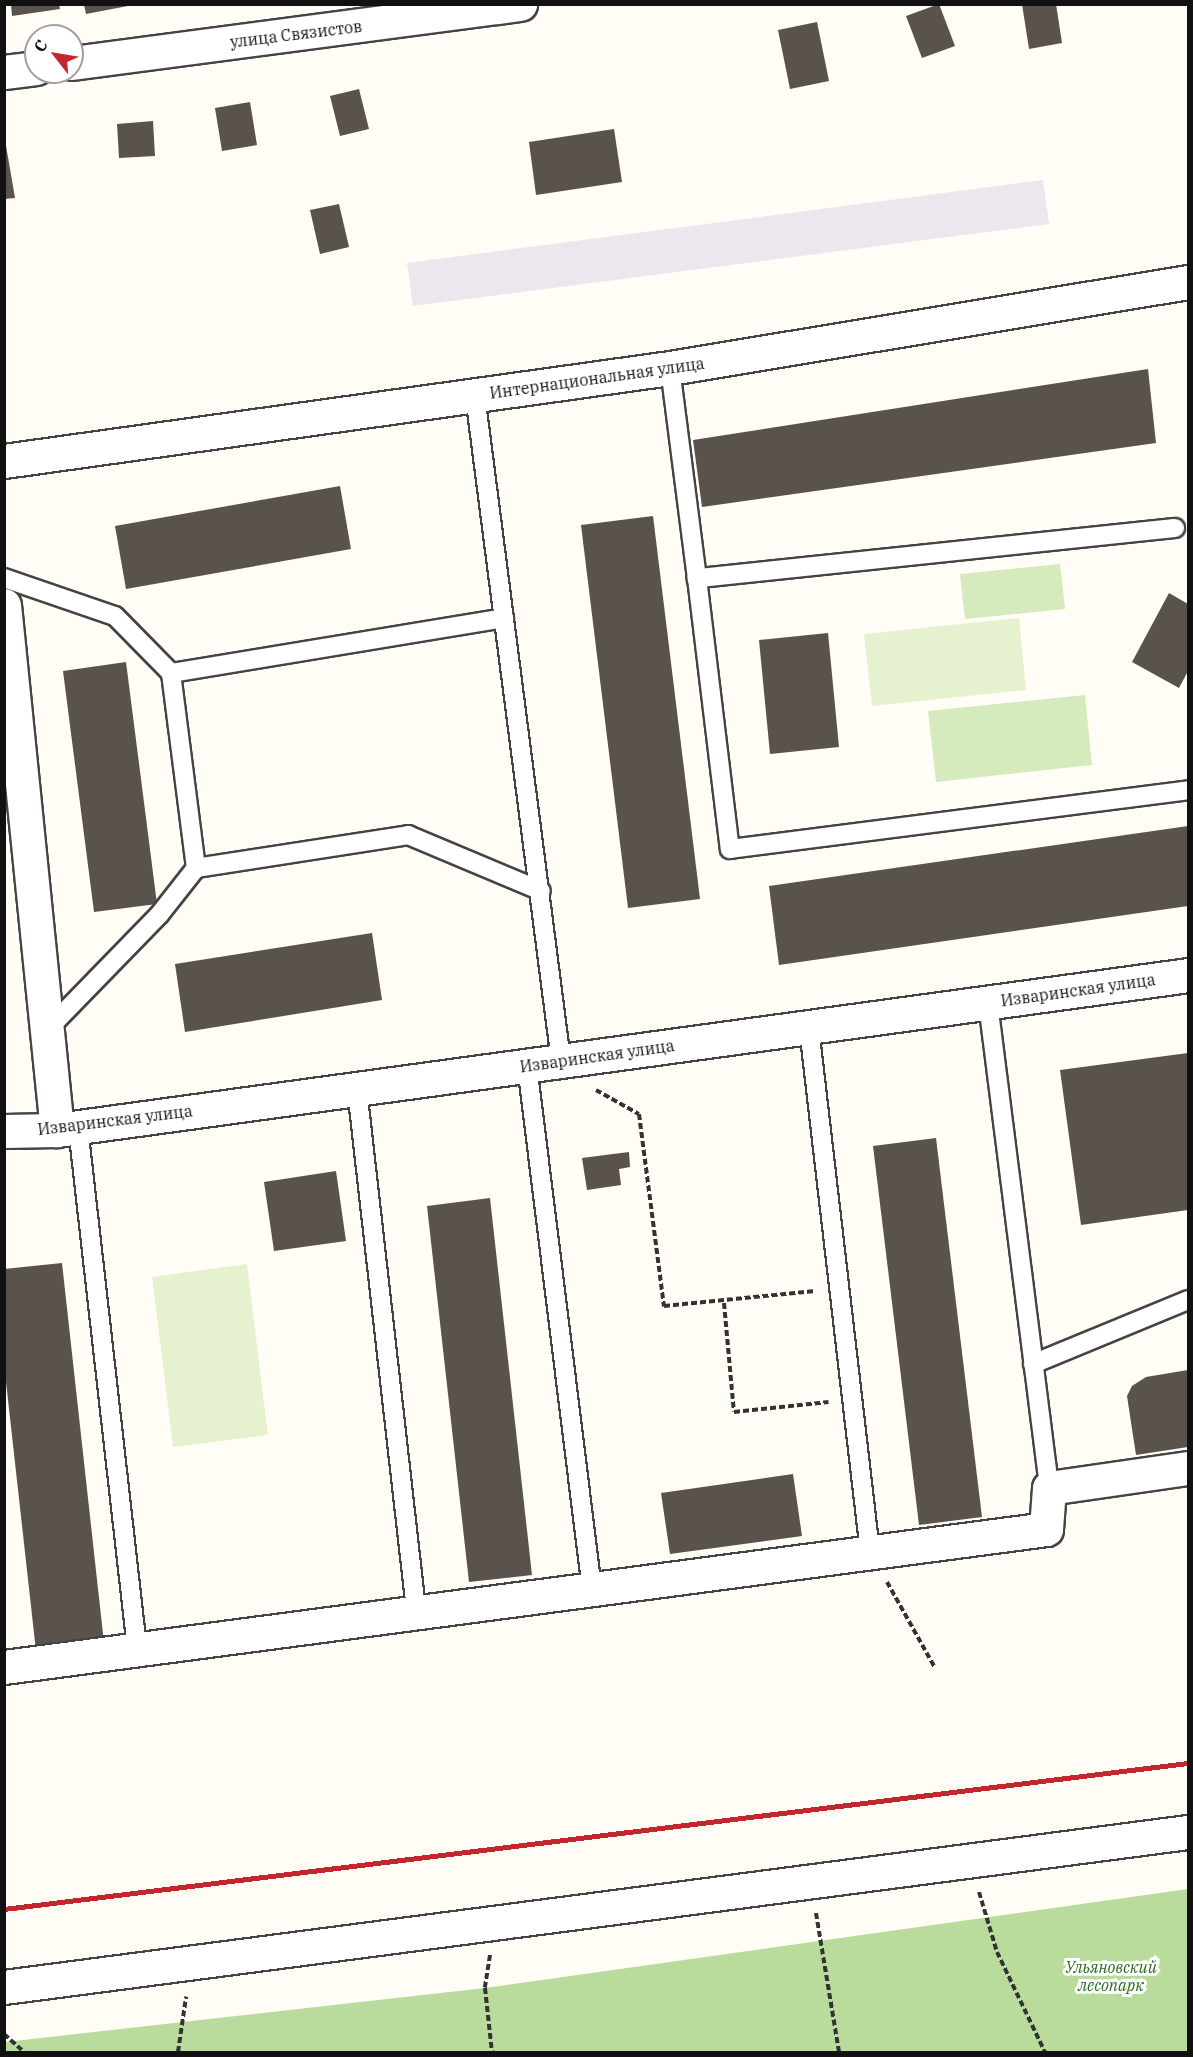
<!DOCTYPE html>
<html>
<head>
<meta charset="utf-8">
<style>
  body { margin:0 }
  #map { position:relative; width:1193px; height:2057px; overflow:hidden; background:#fffdf5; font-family:"IBM Plex Serif",serif }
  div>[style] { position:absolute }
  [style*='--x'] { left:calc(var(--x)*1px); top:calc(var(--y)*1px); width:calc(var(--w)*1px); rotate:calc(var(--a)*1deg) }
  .industrial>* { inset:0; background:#eee6ef }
  .green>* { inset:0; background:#d5ebbd }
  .forest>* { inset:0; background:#b9dc9c }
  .pitch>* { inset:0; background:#e6f2cf }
  .building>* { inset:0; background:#5a524d }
  .path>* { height:4px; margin-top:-2px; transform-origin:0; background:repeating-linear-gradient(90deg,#333 0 6px,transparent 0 9px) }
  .roads { filter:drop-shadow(2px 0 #444) drop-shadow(-2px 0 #444) drop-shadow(0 2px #444) drop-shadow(0 -2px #444) }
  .service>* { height:18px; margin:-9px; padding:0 9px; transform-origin:9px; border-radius:9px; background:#fff }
  .minor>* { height:33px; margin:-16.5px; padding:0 16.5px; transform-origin:16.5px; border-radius:16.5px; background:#fff }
  .tertiary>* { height:33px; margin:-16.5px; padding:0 16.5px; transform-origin:16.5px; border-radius:16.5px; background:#fff }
  .rail>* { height:4.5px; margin:-2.25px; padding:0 2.25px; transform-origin:2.25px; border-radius:2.25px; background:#c4262e }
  span { translate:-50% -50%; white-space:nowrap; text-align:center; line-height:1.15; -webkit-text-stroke:6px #fff; paint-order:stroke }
  .street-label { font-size:16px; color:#111 }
  .park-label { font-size:16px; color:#2f6b1f; font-style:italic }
  .frame { position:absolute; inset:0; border:6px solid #111; pointer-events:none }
  .north { position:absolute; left:24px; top:24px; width:60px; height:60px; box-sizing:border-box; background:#fff; border:2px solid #a0a0a0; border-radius:50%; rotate:301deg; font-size:16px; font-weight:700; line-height:24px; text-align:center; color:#111 }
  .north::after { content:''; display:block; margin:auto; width:21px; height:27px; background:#c4262e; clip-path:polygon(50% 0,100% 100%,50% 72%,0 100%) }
</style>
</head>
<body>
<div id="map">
  <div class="industrial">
    <i style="clip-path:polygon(1043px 180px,1049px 224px,413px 306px,407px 263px)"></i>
  </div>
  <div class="green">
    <i style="clip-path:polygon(1060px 564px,1065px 609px,965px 619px,960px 574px)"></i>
    <i style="clip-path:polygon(1085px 695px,1092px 765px,936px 782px,928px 711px)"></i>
  </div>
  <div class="forest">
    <i style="clip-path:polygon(1188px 1889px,1188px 2052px,5px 2052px,5px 2042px,485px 1988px)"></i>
  </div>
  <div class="pitch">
    <i style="clip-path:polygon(1019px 618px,1026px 690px,872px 706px,864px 634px)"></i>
    <i style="clip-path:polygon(247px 1264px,268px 1435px,173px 1447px,152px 1277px)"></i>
  </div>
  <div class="building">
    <i style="clip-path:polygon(11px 4px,59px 4px,60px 9px,12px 16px)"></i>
    <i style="clip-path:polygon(939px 4px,955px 46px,922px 58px,906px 16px)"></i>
    <i style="clip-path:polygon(1022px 4px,1056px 4px,1062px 43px,1029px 49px)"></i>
    <i style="clip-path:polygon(84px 5px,128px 5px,128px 6px,86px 14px)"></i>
    <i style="clip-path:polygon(817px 22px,829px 81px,790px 89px,778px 30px)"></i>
    <i style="clip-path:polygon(359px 89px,369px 129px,340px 136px,330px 96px)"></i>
    <i style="clip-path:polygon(250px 102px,257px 145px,222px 151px,215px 108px)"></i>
    <i style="clip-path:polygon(153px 121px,155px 156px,119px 158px,117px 124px)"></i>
    <i style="clip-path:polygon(614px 129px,622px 182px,536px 195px,529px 142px)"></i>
    <i style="clip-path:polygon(4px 134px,15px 198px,4px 199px)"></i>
    <i style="clip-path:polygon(339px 204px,349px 247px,320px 254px,310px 210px)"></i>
    <i style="clip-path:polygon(1148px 369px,1156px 443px,702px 507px,693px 440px)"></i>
    <i style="clip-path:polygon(340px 486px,351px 549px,126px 589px,115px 526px)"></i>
    <i style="clip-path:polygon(653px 516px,700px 899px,628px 908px,581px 525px)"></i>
    <i style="clip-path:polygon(1169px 593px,1188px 604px,1188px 671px,1179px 688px,1132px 662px)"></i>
    <i style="clip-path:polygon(828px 633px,839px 747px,770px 754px,759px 640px)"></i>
    <i style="clip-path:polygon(126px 662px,157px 904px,94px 912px,63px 671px)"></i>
    <i style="clip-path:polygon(1188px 826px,1188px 906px,779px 965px,769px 886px)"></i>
    <i style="clip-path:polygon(372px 933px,382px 1000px,185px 1032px,175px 964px)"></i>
    <i style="clip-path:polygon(1188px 1053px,1188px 1210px,1081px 1225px,1060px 1070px)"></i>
    <i style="clip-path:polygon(936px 1138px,982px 1517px,919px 1525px,873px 1146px)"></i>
    <i style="clip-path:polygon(629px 1152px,630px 1167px,619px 1169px,621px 1185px,587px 1190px,582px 1158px)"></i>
    <i style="clip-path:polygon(336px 1171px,346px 1241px,274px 1251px,264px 1182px)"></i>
    <i style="clip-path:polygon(490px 1198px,532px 1575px,469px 1582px,427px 1206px)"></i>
    <i style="clip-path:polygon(62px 1263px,104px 1643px,36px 1651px,4px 1364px,4px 1269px)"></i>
    <i style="clip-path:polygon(1188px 1370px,1188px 1447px,1136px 1455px,1127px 1396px,1132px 1386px,1146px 1377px)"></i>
    <i style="clip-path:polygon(793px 1474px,802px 1536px,670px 1554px,661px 1493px)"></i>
  </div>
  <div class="path">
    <i style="--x:596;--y:1090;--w:49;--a:29.2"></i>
    <i style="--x:639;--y:1114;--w:194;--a:82.6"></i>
    <i style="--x:664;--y:1306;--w:152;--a:-5.7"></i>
    <i style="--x:724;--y:1303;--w:109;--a:84.8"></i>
    <i style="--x:734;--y:1412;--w:95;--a:-6.1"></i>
    <i style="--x:887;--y:1582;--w:98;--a:60.8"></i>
    <i style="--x:979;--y:1892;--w:63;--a:73.3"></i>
    <i style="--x:997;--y:1952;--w:111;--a:64.4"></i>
    <i style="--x:816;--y:1913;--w:141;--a:80.6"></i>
    <i style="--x:490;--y:1955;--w:33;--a:99"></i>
    <i style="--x:485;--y:1988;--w:64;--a:83.8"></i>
    <i style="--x:4;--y:2034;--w:27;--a:42"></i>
    <i style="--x:178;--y:2052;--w:56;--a:-81.7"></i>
  </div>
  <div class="roads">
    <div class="service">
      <i style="--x:670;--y:368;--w:212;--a:82.7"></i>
      <i style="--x:475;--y:395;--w:672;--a:82.64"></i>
      <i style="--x:1175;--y:528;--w:481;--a:174"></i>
      <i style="--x:697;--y:578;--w:273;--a:83.1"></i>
      <i style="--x:730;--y:849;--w:462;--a:-7.3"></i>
      <i style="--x:4;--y:578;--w:117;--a:18.9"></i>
      <i style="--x:115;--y:616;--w:80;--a:45.5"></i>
      <i style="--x:504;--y:618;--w:338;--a:170.6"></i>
      <i style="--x:171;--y:673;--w:197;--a:82.7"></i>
      <i style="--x:196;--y:868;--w:215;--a:-8.8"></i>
      <i style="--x:408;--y:835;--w:144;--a:22.8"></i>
      <i style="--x:988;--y:1003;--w:489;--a:82.8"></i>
      <i style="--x:49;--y:1028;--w:158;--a:-45.8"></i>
      <i style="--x:159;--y:915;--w:60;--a:-51.8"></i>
      <i style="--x:809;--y:1028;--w:528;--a:83.36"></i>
      <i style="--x:527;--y:1065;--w:529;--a:82.94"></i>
      <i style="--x:357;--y:1089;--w:523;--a:83.53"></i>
      <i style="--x:78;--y:1127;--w:524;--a:83.54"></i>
      <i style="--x:1033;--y:1364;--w:168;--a:-22.4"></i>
    </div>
    <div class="minor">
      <i style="--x:72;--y:63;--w:452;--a:-7.5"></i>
      <i style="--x:4;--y:72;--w:32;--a:-7"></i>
      <i style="--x:4;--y:461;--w:672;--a:-7.95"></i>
      <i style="--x:670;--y:368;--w:525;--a:-9.43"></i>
      <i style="--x:4;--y:605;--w:528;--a:84.24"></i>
      <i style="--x:4;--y:1131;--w:53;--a:-1.1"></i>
      <i style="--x:57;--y:1130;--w:1142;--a:-7.8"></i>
      <i style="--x:4;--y:1667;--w:1051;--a:-7.54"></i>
      <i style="--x:1046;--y:1529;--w:41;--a:-85.8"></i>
      <i style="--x:1049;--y:1488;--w:140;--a:-8.2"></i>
    </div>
    <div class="tertiary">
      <i style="--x:4;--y:1987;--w:1194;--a:-7.46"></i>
    </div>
  </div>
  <div class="rail">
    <i style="--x:4;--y:1909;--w:1193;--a:-7.03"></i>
  </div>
  <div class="street-label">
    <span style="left:296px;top:34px;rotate:-7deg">улица Связистов</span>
    <span style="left:597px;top:378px;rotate:-8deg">Интернациональная улица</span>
    <span style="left:1078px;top:990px;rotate:-8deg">Изваринская улица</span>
    <span style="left:597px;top:1056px;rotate:-8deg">Изваринская улица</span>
    <span style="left:115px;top:1120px;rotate:-7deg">Изваринская улица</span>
  </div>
  <div class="park-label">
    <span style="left:1111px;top:1976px">Ульяновский<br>лесопарк</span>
  </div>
  <div class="frame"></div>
  <div class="north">С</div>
</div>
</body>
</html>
